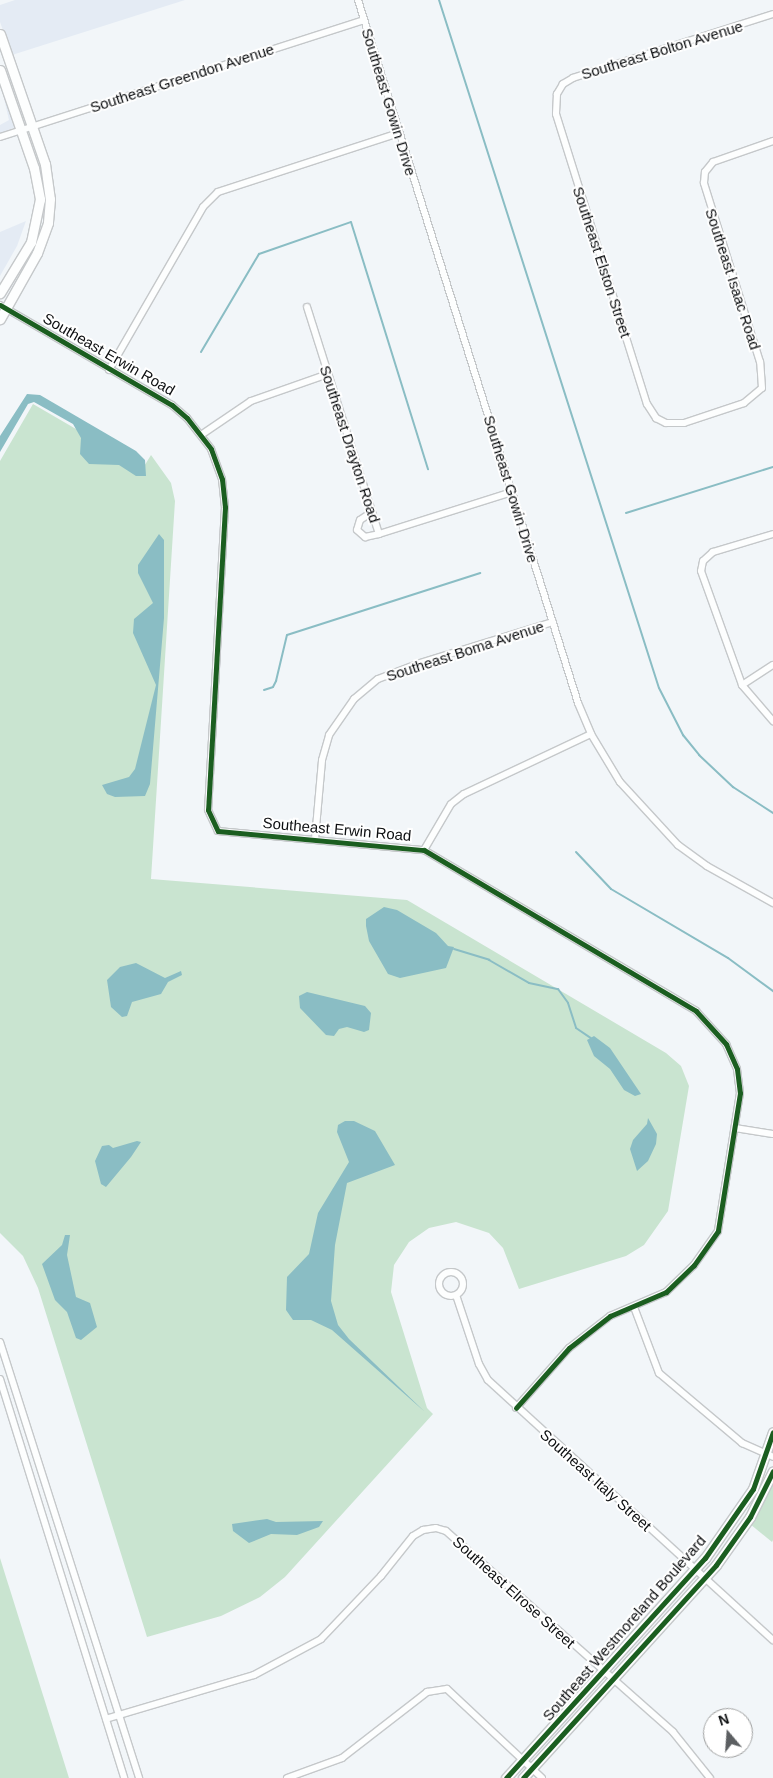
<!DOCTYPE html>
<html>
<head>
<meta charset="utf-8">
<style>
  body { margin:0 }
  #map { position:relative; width:773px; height:1778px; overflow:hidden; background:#f2f6f9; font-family:Helvetica,sans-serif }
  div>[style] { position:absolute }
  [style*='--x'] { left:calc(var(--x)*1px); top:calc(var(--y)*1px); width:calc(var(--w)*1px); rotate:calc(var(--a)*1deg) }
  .built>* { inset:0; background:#e4ebf4 }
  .green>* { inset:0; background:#c9e4d0 }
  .water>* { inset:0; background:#8abdc4 }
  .stream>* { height:2px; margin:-1px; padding:0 1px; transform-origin:1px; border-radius:1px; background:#8abdc4 }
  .roads { filter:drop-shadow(1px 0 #c5c8ca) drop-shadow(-1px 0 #c5c8ca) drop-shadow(0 1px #c5c8ca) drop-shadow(0 -1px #c5c8ca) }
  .street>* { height:6px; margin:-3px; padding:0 3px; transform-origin:3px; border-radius:3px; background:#fdfefe }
  .street>.ring { margin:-3px; padding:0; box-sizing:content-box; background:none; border:6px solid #fdfefe; border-radius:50% }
  .secondary>* { height:9px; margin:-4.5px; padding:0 4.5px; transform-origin:4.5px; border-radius:4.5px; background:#fdfefe }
  .cycleway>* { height:5px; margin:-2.5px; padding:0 2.5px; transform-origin:2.5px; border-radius:2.5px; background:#1b5e20 }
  span { translate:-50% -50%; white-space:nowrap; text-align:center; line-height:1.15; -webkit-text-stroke:4px #fff; paint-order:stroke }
  .street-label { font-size:15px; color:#0c0e10 }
  .north { position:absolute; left:703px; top:1708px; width:50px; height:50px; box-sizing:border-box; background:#fff; border:1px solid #9e9f9f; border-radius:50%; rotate:342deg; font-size:14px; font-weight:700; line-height:20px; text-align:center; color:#0c0e10 }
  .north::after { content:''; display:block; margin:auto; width:18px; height:22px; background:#5c5f62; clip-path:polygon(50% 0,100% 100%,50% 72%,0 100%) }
</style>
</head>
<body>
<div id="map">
  <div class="built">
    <i style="clip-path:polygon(15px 0,185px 0,12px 55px,0 22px,0 5px)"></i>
    <i style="clip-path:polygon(0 81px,16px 127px,0 133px,0 125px,9px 120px)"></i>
    <i style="clip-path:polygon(26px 221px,17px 246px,0 276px,0 232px)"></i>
  </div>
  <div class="green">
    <i style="clip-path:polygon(33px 404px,143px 468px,151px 455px,171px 483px,175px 501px,151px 879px,407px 900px,666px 1053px,681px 1066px,689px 1086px,668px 1211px,644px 1245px,626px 1256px,519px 1289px,503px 1248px,489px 1233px,456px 1222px,429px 1228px,409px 1242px,394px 1265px,391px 1292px,427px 1408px,433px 1414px,285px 1577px,260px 1597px,221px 1616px,147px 1637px,38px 1288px,23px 1256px,0 1233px,0 461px)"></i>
    <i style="clip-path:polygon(773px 1481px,773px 1540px,772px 1542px,750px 1524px)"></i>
    <i style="clip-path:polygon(0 1558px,69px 1778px,0 1778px)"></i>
  </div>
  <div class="water">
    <i style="clip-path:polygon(27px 394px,40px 395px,136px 451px,145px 460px,146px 476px,136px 476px,119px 465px,89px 464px,80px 454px,81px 438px,73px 424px,34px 402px,28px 404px,0 452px,0 436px)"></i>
    <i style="clip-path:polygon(159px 534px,164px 540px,164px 618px,150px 784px,145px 796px,115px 797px,107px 794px,102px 785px,129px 777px,135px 769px,156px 685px,133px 633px,134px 619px,153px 603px,138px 573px,138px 565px)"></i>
    <i style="clip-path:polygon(384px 907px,397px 910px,436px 933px,448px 946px,454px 947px,446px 968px,400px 978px,388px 974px,369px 941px,366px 926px,366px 919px)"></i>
    <i style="clip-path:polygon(136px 963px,165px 978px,181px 971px,182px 975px,168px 982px,161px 994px,132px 1002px,127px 1016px,122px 1017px,111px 1007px,107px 980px,120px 967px)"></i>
    <i style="clip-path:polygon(307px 992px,365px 1006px,371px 1013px,369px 1030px,364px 1032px,347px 1027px,339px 1029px,334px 1036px,326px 1035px,300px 1008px,299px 996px)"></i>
    <i style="clip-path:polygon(594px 1036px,610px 1048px,641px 1094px,635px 1096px,624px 1090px,610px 1069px,594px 1056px,587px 1040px)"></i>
    <i style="clip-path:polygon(648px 1118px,657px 1134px,656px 1144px,648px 1161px,637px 1171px,630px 1149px,633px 1140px,647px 1124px)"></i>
    <i style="clip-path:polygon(345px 1121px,354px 1121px,375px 1131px,395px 1165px,347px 1183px,335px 1245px,331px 1301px,338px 1325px,349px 1339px,425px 1412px,332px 1330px,311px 1320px,293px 1320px,286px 1310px,287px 1277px,309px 1254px,318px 1213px,349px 1162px,337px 1132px,338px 1125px)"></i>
    <i style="clip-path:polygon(137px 1141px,141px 1142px,131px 1157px,106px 1187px,101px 1184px,95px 1161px,102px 1146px,109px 1145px,113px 1148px)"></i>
    <i style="clip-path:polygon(65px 1235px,70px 1235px,67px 1255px,76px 1297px,90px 1303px,97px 1327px,81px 1340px,76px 1338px,67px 1312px,55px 1300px,42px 1264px,62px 1245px)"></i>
    <i style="clip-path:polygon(267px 1519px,276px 1522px,323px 1521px,319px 1527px,297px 1535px,271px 1534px,249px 1543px,233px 1531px,232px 1524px)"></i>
  </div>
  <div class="stream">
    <i style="--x:439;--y:0;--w:722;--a:72.27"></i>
    <i style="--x:659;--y:688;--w:53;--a:62.9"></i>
    <i style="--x:683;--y:735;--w:26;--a:51"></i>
    <i style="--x:699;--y:755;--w:47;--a:43.3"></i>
    <i style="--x:733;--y:787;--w:48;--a:33"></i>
    <i style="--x:201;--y:352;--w:114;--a:-59.4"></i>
    <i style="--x:259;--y:254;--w:97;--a:-19.2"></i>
    <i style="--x:351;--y:222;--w:259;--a:72.7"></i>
    <i style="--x:626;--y:513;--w:154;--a:-17.4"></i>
    <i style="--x:264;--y:690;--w:9;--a:-18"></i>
    <i style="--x:273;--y:687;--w:7;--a:-63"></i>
    <i style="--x:276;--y:681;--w:47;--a:-76.6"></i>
    <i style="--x:287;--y:635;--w:203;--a:-17.8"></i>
    <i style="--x:576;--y:852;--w:51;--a:46.6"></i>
    <i style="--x:611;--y:889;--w:136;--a:30.5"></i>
    <i style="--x:728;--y:958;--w:56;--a:36.3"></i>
    <i style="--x:454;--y:949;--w:37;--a:17"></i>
    <i style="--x:489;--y:960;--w:46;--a:29.9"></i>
    <i style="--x:529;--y:983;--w:30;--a:12"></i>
    <i style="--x:558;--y:989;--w:17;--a:54"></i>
    <i style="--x:568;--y:1003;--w:26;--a:72"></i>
    <i style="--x:576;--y:1028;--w:18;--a:34"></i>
  </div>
  <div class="roads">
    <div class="street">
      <i style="--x:358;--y:0;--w:737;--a:72.62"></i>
      <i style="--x:578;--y:703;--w:34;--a:67"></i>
      <i style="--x:591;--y:734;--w:56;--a:58.9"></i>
      <i style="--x:620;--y:782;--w:86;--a:47.4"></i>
      <i style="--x:678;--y:845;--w:36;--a:36"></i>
      <i style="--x:707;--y:866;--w:76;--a:29.3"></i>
      <i style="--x:773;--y:14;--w:210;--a:162.3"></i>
      <i style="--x:573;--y:78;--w:12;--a:149"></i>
      <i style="--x:563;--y:84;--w:12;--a:121"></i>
      <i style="--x:557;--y:94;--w:20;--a:93"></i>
      <i style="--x:556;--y:114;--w:304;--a:72.6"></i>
      <i style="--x:647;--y:404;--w:17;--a:57"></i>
      <i style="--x:656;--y:418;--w:11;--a:27"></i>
      <i style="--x:666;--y:423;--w:18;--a:0"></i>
      <i style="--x:684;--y:423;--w:63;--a:-18.4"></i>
      <i style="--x:744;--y:403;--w:23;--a:-40"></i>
      <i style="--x:762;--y:388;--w:26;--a:-94"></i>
      <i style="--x:760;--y:362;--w:188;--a:-107.4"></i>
      <i style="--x:704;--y:183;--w:11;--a:-85"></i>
      <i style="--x:705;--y:172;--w:13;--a:-51"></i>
      <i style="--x:713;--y:162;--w:64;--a:-19.3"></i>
      <i style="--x:0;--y:137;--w:382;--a:-17.8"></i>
      <i style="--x:0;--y:305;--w:199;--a:30.2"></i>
      <i style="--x:172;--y:405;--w:20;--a:41"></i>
      <i style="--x:187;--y:418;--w:39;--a:52"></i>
      <i style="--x:211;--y:449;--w:32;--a:70"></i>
      <i style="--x:222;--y:479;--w:28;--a:84"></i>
      <i style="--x:225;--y:507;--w:303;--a:93.2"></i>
      <i style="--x:208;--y:810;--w:23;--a:65"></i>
      <i style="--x:218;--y:831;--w:207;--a:5.3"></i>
      <i style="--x:424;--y:850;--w:316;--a:30.6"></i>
      <i style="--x:696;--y:1011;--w:45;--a:47.7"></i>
      <i style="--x:726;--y:1044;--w:27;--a:66"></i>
      <i style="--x:737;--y:1069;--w:24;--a:83"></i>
      <i style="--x:740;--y:1093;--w:140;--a:99.1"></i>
      <i style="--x:718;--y:1231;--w:42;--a:125.2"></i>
      <i style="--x:694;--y:1265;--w:39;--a:136"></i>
      <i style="--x:666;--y:1292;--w:61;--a:156.8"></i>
      <i style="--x:610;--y:1316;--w:52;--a:142"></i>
      <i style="--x:569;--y:1348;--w:80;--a:131.5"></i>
      <i style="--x:307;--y:307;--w:238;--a:72.4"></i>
      <i style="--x:379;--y:534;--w:139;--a:-17.5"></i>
      <i style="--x:109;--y:370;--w:188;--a:-60"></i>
      <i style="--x:203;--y:207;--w:21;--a:-45"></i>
      <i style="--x:218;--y:192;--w:190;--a:-18.1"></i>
      <i style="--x:201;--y:435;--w:60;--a:-34.2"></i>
      <i style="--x:251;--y:401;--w:82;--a:-19.3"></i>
      <i style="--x:372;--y:512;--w:14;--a:146"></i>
      <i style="--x:360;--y:520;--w:10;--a:107"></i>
      <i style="--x:357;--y:530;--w:11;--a:41"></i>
      <i style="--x:365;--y:537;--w:14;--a:-12"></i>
      <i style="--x:773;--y:534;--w:63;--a:163.3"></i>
      <i style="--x:713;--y:552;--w:13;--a:138"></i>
      <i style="--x:703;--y:561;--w:10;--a:101"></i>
      <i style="--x:701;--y:571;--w:121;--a:70.2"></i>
      <i style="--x:742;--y:685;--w:48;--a:49.3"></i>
      <i style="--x:742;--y:685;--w:37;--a:-33"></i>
      <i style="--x:315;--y:839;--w:79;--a:-84.9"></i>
      <i style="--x:322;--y:760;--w:26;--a:-74"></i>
      <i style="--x:329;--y:735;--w:44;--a:-55.2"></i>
      <i style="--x:354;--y:699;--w:31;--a:-40"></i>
      <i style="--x:378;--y:679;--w:42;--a:-21"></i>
      <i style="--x:417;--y:664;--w:142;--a:-17.2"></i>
      <i style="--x:424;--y:850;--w:53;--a:-59.6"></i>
      <i style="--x:451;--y:804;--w:16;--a:-38"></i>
      <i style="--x:464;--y:794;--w:140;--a:-25.3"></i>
      <i style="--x:735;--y:1128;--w:38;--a:9"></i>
      <i class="ring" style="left:439px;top:1272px;width:18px;height:18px"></i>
      <i style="--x:456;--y:1295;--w:73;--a:71.6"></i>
      <i style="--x:479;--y:1364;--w:18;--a:61"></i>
      <i style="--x:488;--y:1380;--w:386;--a:42.4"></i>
      <i style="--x:634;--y:1307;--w:71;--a:69.3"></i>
      <i style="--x:659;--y:1373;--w:109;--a:40.1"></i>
      <i style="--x:742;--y:1443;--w:34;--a:24"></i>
      <i style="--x:0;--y:1342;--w:458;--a:72.3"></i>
      <i style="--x:0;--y:1379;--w:418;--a:72.7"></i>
      <i style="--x:106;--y:1719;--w:154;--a:-16.6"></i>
      <i style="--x:254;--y:1675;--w:76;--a:-28.2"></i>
      <i style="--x:321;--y:1639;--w:87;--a:-46.4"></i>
      <i style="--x:381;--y:1576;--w:51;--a:-51.3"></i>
      <i style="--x:413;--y:1536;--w:12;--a:-31"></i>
      <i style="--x:423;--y:1530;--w:13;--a:-9"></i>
      <i style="--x:436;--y:1528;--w:10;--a:17"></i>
      <i style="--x:446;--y:1531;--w:303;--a:41.5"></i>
      <i style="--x:673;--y:1732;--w:59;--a:51.2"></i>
      <i style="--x:287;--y:1778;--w:59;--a:-20"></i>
      <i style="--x:342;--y:1758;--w:108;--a:-37.8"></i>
      <i style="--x:427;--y:1692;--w:20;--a:-9"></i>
      <i style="--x:447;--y:1689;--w:130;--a:43.1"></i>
    </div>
    <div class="secondary">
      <i style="--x:0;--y:34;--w:138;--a:70.9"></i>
      <i style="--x:45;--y:164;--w:35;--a:82"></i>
      <i style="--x:50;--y:199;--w:24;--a:95"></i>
      <i style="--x:48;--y:223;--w:32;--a:110"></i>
      <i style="--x:37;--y:253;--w:76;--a:119.3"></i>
      <i style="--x:0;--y:70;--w:104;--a:70.9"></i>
      <i style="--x:34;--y:168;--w:32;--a:79"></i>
      <i style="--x:40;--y:199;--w:44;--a:101.8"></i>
      <i style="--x:31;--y:242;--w:60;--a:121.3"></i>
      <i style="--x:506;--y:1778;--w:297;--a:-47.9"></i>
      <i style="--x:705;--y:1558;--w:84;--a:-55.2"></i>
      <i style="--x:753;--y:1489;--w:60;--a:-70.7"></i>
      <i style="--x:523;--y:1778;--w:287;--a:-47.8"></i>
      <i style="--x:716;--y:1565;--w:59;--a:-54.7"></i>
      <i style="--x:750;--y:1517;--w:51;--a:-63.4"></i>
    </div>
  </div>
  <div class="cycleway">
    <i style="--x:0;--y:305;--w:199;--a:30.2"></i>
    <i style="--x:172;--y:405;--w:20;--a:41"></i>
    <i style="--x:187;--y:418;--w:39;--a:52"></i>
    <i style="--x:211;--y:449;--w:32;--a:70"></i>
    <i style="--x:222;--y:479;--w:28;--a:84"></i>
    <i style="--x:225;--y:507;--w:303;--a:93.2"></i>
    <i style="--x:208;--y:810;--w:23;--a:65"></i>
    <i style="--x:218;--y:831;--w:207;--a:5.3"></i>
    <i style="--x:424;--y:850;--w:316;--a:30.6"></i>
    <i style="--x:696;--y:1011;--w:45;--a:47.7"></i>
    <i style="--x:726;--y:1044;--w:27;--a:66"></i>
    <i style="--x:737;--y:1069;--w:24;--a:83"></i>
    <i style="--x:740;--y:1093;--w:140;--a:99.1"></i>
    <i style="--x:718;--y:1231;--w:42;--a:125.2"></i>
    <i style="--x:694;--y:1265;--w:39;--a:136"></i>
    <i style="--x:666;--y:1292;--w:61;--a:156.8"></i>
    <i style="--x:610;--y:1316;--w:52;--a:142"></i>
    <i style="--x:569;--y:1348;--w:80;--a:131.5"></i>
    <i style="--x:506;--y:1778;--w:297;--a:-47.9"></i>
    <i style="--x:705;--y:1558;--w:84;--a:-55.2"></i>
    <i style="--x:753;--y:1489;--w:60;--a:-70.7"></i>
    <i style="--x:523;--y:1778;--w:287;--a:-47.8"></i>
    <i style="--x:716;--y:1565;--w:59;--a:-54.7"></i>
    <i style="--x:750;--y:1517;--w:51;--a:-63.4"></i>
  </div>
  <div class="street-label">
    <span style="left:662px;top:50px;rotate:-17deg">Southeast Bolton Avenue</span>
    <span style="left:182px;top:78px;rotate:-18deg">Southeast Greendon Avenue</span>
    <span style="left:389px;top:102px;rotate:73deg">Southeast Gowin Drive</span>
    <span style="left:602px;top:262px;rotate:72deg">Southeast Elston Street</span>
    <span style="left:733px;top:279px;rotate:72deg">Southeast Isaac Road</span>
    <span style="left:109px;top:354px;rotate:30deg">Southeast Erwin Road</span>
    <span style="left:350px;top:444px;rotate:72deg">Southeast Drayton Road</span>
    <span style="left:511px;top:489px;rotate:73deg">Southeast Gowin Drive</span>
    <span style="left:465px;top:651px;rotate:-18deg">Southeast Boma Avenue</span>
    <span style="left:337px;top:829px;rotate:5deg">Southeast Erwin Road</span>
    <span style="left:596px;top:1480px;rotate:42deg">Southeast Italy Street</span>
    <span style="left:514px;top:1592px;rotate:42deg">Southeast Elrose Street</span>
    <span style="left:624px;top:1628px;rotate:-49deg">Southeast Westmoreland Boulevard</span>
  </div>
  <div class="north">N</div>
</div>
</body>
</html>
